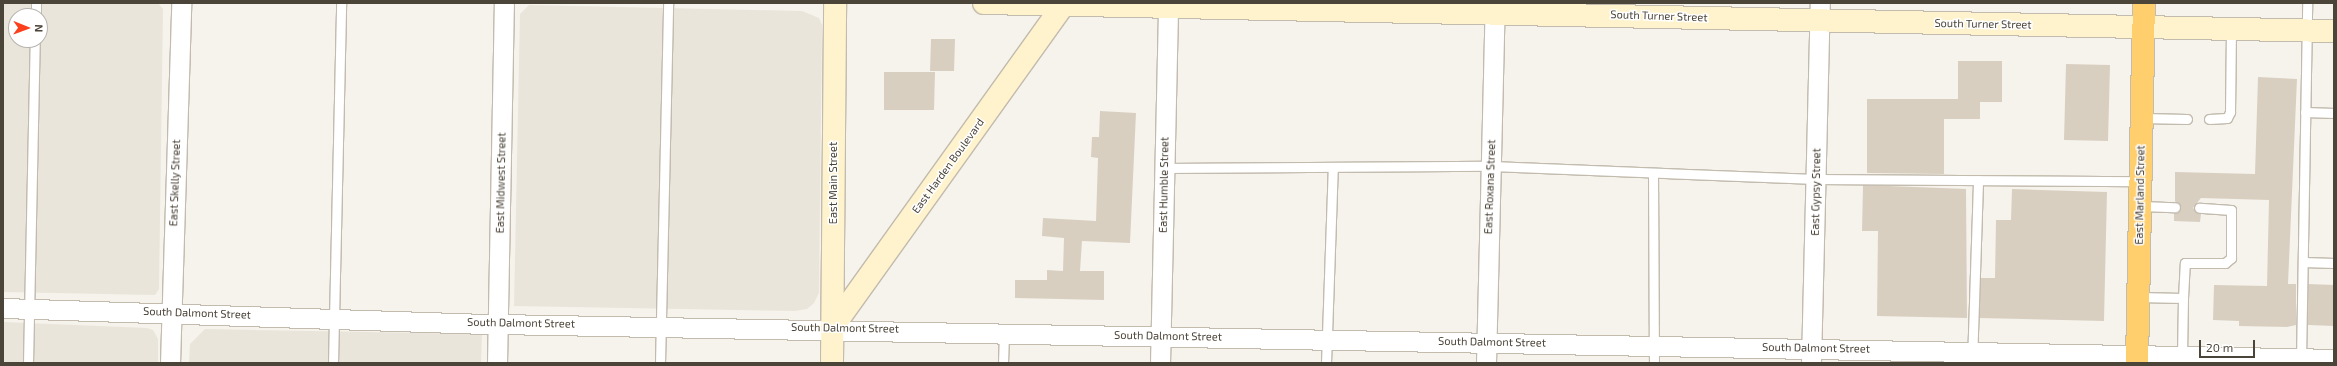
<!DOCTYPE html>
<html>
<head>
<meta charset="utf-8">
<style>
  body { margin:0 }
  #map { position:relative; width:2337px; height:366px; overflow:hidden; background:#f6f3ec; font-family:"Exo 2",sans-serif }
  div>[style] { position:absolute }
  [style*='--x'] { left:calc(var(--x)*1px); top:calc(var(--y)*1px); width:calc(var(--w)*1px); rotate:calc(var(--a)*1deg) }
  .residential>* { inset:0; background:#eae5da }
  .building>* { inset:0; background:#d8cfc1 }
  .roads { filter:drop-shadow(1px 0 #c2bbae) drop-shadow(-1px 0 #c2bbae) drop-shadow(0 1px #c2bbae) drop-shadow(0 -1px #c2bbae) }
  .lane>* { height:9px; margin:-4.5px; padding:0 4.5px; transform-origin:4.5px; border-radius:4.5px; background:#fff }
  .street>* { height:19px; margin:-9.5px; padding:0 9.5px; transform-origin:9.5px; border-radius:9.5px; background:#fff }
  .secondary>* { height:22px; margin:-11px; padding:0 11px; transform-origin:11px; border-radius:11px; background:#fff3cd }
  .highway>* { height:22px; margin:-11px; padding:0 11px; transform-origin:11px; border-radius:11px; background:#ffcf6e }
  span { translate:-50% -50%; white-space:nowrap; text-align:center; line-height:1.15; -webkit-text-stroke:3px #fff; paint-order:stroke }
  .street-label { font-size:11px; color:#4b4439 }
  .frame { position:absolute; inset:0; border:4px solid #4b4439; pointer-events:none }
  .north { position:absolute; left:8px; top:8px; width:40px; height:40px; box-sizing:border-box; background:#fff; border:1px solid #b7b4b0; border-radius:50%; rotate:91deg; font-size:11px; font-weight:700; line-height:16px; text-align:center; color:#4b4439 }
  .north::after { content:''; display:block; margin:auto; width:14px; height:18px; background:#fc3f1d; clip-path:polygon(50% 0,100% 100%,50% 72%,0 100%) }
  .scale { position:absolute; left:2199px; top:340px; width:56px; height:18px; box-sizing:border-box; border:2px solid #4b4439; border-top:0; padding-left:5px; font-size:12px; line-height:14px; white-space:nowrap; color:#4b4439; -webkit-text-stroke:3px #fff; paint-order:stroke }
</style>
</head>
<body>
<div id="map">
  <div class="residential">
    <i style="clip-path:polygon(evenodd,3px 3px,158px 3px,163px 9px,159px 289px,155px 295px,3px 292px,3px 3px,16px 16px,40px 16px,40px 40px,16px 40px,16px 16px)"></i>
    <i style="clip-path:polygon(529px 5px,802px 11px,819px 18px,822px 25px,819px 293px,814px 303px,807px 309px,795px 311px,514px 306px,520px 14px)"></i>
    <i style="clip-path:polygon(3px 322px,147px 328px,153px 330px,158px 339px,158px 363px,3px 363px)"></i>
    <i style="clip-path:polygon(205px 329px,482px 334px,481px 363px,189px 363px,190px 344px)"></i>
  </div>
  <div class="building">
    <i style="clip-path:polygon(931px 39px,955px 39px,954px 71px,930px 71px)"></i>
    <i style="clip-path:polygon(1958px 61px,2002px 61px,2002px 102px,1980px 102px,1980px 119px,1944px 119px,1944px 174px,1867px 173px,1867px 99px,1958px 99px)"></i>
    <i style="clip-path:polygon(2066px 64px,2110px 65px,2108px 141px,2064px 140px)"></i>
    <i style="clip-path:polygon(884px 72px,935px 72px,934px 110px,884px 110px)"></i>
    <i style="clip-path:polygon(2258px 77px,2297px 79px,2288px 284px,2296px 284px,2296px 325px,2287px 327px,2239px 326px,2239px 321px,2213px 320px,2214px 285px,2267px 286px,2269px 200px,2201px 198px,2193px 208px,2201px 214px,2200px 222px,2174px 221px,2174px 213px,2181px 208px,2175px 201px,2175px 172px,2255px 174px)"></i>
    <i style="clip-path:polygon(1100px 111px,1136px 113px,1130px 243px,1082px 241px,1080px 271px,1104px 271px,1104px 300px,1015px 298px,1015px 280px,1047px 280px,1047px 270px,1063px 271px,1064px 238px,1042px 236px,1043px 218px,1096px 221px,1098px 158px,1091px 157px,1092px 137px,1099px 137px)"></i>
    <i style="clip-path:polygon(1863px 185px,1966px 189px,1967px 318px,1877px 316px,1878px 231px,1862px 231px)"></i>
    <i style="clip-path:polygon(2012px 189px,2107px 192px,2104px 321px,1979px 318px,1981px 278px,1995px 278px,1996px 220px,2011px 220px)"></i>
    <i style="clip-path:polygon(2308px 284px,2334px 285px,2334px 326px,2308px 325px)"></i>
  </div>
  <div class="roads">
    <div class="lane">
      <i style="--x:36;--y:16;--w:13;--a:-90"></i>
      <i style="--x:2305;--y:112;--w:29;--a:2"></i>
      <i style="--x:2142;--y:118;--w:45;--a:1.3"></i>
      <i style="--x:2209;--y:119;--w:18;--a:-3"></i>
      <i style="--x:2227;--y:118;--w:7;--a:-63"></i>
      <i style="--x:2230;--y:112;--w:83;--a:-89.3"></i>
      <i style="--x:1164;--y:168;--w:327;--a:-0.4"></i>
      <i style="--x:1491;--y:166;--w:325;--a:2.3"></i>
      <i style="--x:1816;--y:179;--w:324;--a:0.4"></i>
      <i style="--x:1653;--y:173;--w:190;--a:89.7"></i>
      <i style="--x:2140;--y:206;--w:35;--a:2"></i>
      <i style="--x:2303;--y:262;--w:31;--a:2"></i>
      <i style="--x:2138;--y:297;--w:45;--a:1.3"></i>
      <i style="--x:2183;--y:298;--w:58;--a:91"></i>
      <i style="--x:2183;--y:298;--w:35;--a:-87"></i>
      <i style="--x:2185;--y:263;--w:40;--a:0"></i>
      <i style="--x:2225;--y:263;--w:8;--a:-40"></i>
      <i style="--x:2231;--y:258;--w:48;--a:-90"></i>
      <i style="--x:2231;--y:210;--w:32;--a:-176"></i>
      <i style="--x:2301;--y:360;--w:357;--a:-89"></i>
      <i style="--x:28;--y:363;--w:323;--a:-88.8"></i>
      <i style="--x:333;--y:363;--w:360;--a:-88.7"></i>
      <i style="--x:660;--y:363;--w:360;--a:-88.7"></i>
      <i style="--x:1003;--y:363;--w:31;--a:-88"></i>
      <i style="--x:1326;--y:363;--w:196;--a:-88"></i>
      <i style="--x:1972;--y:363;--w:183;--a:-88.1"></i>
    </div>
    <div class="street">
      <i style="--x:3;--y:308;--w:495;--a:1.9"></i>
      <i style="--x:498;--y:324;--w:1836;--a:1.09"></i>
      <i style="--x:170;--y:363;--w:360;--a:-88.2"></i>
      <i style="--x:497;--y:363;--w:360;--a:-88.9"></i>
      <i style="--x:1160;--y:363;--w:360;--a:-88.7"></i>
      <i style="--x:1486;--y:363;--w:360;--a:-88.6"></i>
      <i style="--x:1811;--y:363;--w:360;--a:-88.6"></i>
    </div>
    <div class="secondary">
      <i style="--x:984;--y:3;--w:1350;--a:1.19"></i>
      <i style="--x:832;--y:328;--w:400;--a:-54.4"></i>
      <i style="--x:832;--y:363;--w:360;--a:-89.5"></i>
    </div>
    <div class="highway">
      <i style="--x:2137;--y:363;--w:360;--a:-88.9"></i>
    </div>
  </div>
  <div class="street-label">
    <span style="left:1659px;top:16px;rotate:2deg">South Turner Street</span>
    <span style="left:1983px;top:24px;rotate:1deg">South Turner Street</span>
    <span style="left:948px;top:166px;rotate:-54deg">East Harden Boulevard</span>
    <span style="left:175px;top:183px;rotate:-88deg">East Skelly Street</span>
    <span style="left:501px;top:183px;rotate:-89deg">East Midwest Street</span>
    <span style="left:833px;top:183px;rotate:-90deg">East Main Street</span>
    <span style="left:1164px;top:185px;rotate:-89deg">East Humble Street</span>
    <span style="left:1490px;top:187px;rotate:-88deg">East Roxana Street</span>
    <span style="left:1816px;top:192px;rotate:-89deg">East Gypsy Street</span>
    <span style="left:2140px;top:195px;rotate:-89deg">East Marland Street</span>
    <span style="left:197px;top:313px;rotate:2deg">South Dalmont Street</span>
    <span style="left:521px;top:323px;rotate:1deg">South Dalmont Street</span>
    <span style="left:845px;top:328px;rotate:1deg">South Dalmont Street</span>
    <span style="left:1168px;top:336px;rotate:1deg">South Dalmont Street</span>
    <span style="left:1492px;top:342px;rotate:1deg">South Dalmont Street</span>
    <span style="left:1816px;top:348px;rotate:1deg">South Dalmont Street</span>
  </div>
  <div class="frame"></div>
  <div class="north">N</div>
  <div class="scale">20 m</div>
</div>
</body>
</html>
